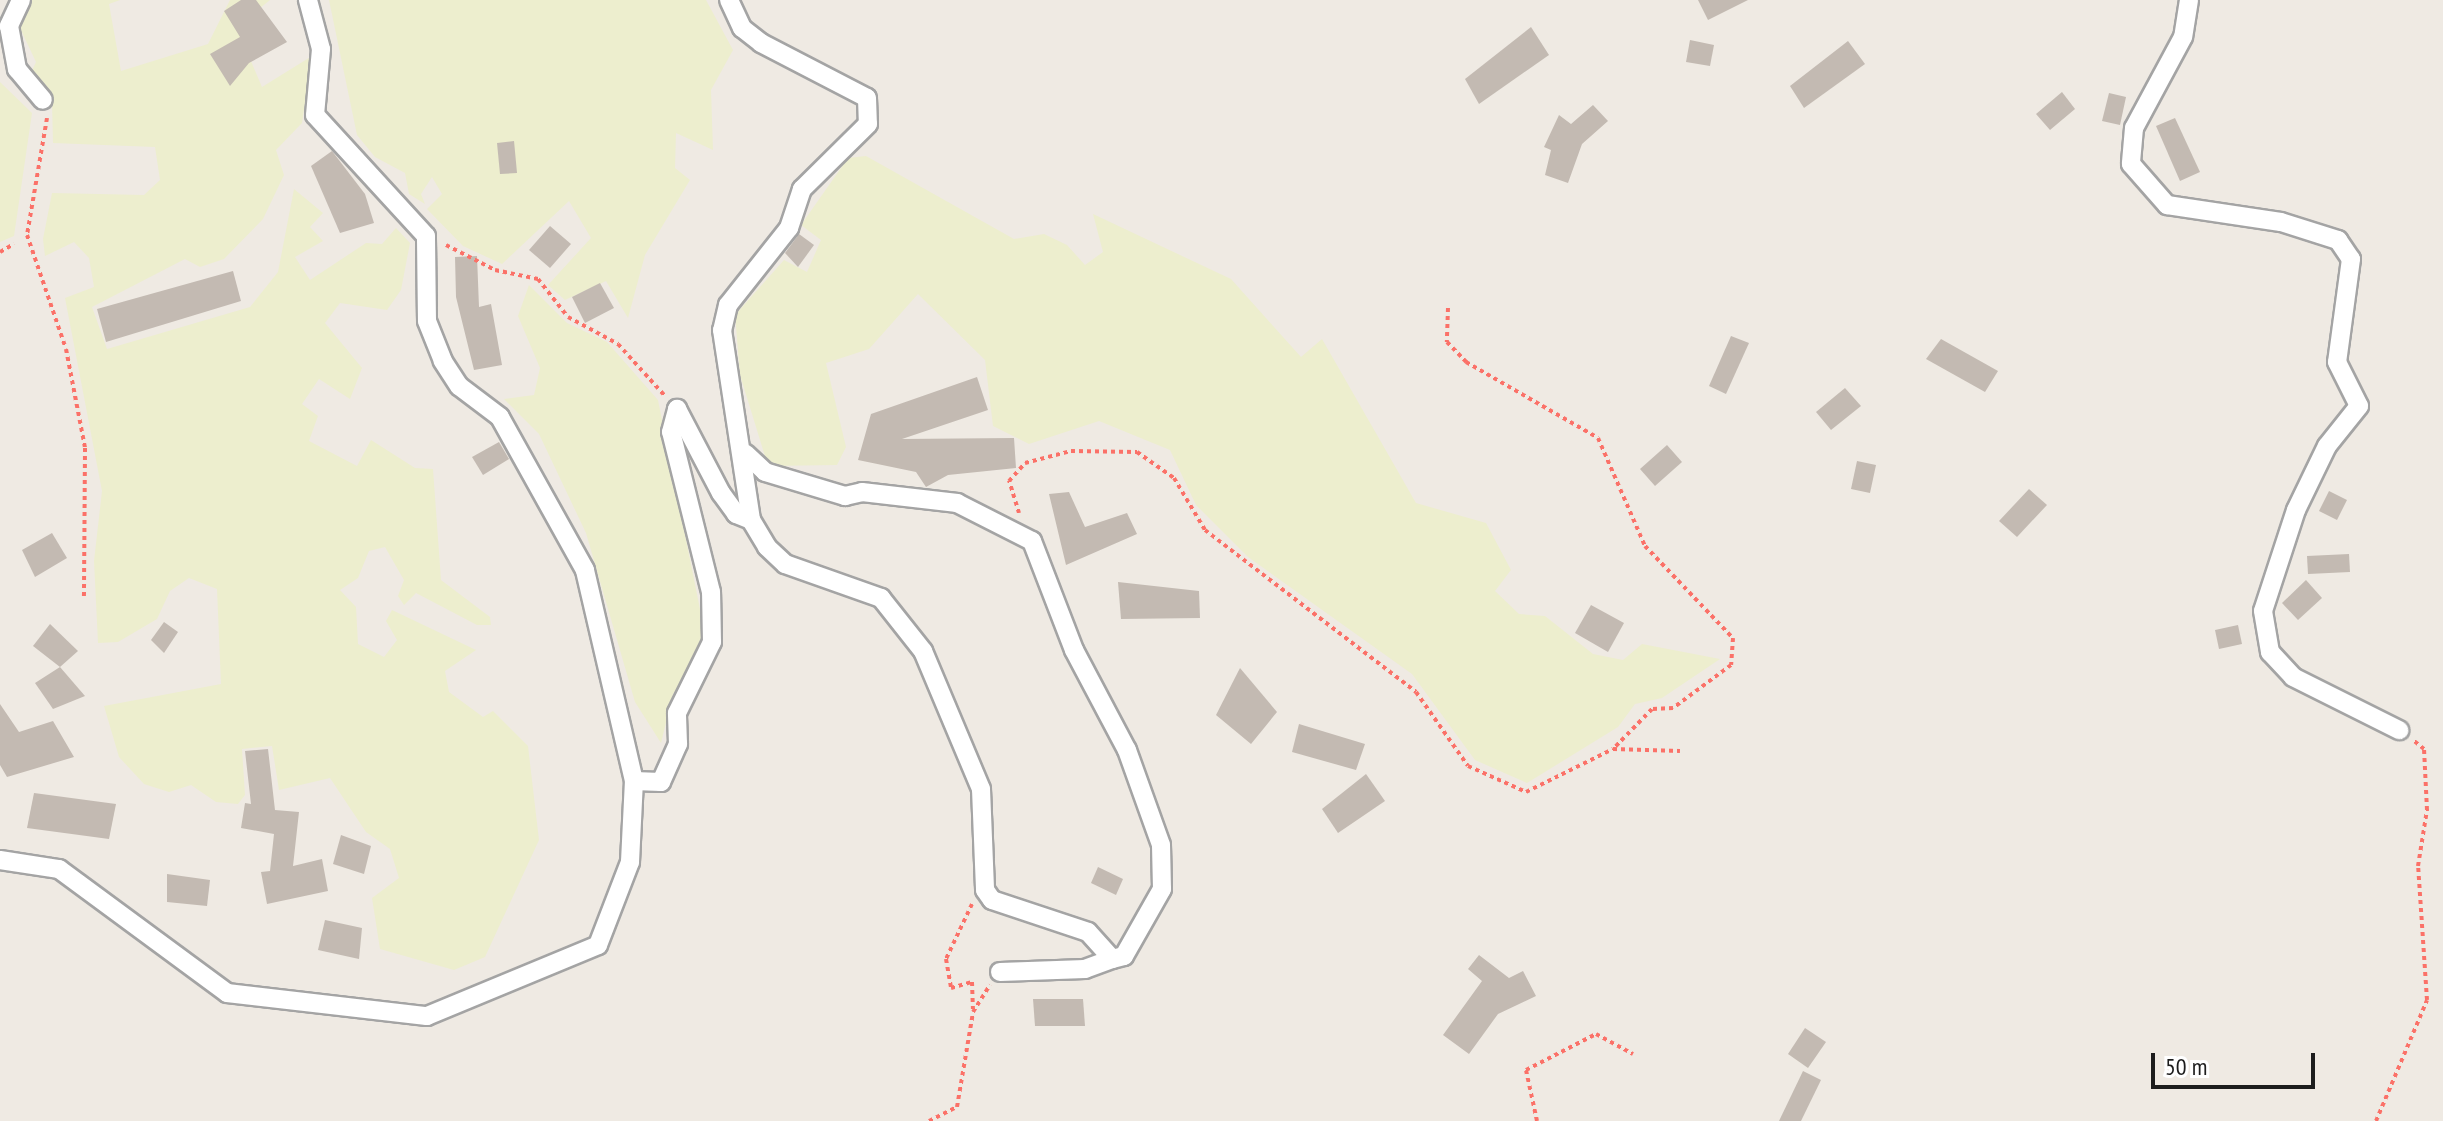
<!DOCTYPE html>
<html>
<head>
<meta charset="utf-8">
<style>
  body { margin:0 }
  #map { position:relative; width:2443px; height:1121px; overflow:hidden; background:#efeae3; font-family:"PT Sans Narrow",sans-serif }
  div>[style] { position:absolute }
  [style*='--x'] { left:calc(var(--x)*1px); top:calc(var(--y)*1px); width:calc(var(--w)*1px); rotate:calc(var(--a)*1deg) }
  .farmland>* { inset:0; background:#edeece }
  .building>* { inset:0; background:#c3bab2 }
  .path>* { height:4px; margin-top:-2px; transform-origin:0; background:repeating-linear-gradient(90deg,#fb7168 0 4px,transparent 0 8px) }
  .roads { filter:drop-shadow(2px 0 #a4a4a4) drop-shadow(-2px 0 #a4a4a4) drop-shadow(0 2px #a4a4a4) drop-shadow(0 -2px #a4a4a4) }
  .minor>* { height:18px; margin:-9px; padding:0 9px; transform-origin:9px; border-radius:9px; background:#fff }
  span { translate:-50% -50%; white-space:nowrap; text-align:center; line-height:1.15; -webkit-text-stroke:7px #fff; paint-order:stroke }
  .scale { position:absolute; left:2151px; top:1053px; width:164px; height:36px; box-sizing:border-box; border:4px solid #1d1d1d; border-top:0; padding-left:10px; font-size:24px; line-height:28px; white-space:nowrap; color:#1d1d1d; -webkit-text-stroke:6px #fff; paint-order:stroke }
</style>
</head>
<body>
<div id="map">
  <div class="farmland">
    <i style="clip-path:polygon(32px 0,120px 0,109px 4px,121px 71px,208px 44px,230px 0,270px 0,249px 17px,245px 47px,262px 87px,312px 56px,302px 123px,276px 150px,284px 175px,263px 219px,224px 259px,200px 267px,185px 259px,92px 307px,107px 349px,250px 307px,278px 272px,294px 189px,323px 213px,310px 227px,323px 241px,295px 257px,310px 280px,366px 243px,382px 244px,396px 228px,410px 243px,401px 290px,387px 310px,340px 303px,325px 323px,362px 368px,350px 399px,319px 379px,302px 404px,318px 416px,309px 441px,357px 466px,371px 440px,415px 468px,433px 469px,441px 580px,490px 617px,491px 625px,477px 625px,416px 593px,404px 605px,398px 596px,404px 580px,385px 547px,369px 551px,358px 578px,340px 590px,356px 607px,358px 644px,384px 657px,397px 640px,386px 621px,392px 610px,476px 650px,445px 671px,449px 692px,483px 717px,493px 711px,528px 746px,539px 840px,485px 957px,454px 970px,380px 949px,372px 898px,399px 878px,390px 849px,366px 832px,330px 778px,279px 790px,272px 746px,242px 749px,245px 795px,238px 804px,216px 802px,191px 785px,169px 792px,144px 784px,119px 757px,104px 706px,221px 684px,217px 589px,189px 578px,170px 591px,157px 619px,118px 642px,98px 643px,94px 561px,102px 491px,65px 298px,94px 287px,89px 258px,74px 242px,45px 256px,43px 239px,52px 193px,144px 195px,160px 180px,155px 147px,53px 143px,52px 103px,31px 73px,36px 62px,19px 26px)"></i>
    <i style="clip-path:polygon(329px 0,706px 0,733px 50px,711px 90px,713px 150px,676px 133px,675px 168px,690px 180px,645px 255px,628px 318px,606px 281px,565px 300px,548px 285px,591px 238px,569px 201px,502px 264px,463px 246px,427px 209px,442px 194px,432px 177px,421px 194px,425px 204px,409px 194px,405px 173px,375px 157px,357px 135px)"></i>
    <i style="clip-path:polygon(0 82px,32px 113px,14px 236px,0 242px)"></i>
    <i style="clip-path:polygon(866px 156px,1014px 239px,1044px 234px,1067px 245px,1085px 265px,1103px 252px,1093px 214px,1231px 279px,1301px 357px,1322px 339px,1416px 503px,1486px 523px,1511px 570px,1495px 591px,1519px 614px,1545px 616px,1593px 654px,1623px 660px,1642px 644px,1720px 659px,1662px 698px,1635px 704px,1618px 727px,1527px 783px,1475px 760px,1412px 674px,1248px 557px,1196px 505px,1170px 450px,1099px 421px,1029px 444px,993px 426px,985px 360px,918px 294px,869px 349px,826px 363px,846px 447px,837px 465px,768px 466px,740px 375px,735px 315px,784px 260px,807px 272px,821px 240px,801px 225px,848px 158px)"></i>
    <i style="clip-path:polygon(529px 285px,567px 323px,607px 342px,658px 400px,707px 644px,673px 694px,661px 743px,635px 702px,586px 533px,539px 434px,504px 399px,534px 395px,540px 368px,518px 316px)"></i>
  </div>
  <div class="building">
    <i style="clip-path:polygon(241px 0,256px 0,287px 42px,249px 63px,230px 86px,210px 54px,240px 37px,224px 11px)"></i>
    <i style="clip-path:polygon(1698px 0,1748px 0,1708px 20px)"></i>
    <i style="clip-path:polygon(1531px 27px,1549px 55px,1479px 104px,1465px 79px)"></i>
    <i style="clip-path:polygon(1690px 40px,1714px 45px,1710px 66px,1686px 62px)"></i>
    <i style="clip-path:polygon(1848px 41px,1865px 64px,1804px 108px,1790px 86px)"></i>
    <i style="clip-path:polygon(2062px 92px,2075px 109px,2050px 130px,2036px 114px)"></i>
    <i style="clip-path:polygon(2109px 93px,2126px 97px,2120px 125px,2102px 121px)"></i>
    <i style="clip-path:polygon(1593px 105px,1608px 121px,1582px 144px,1568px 183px,1545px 175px,1551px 150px,1544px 147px,1559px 115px,1571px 124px)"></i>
    <i style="clip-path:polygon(2175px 118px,2200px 172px,2180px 181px,2156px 126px)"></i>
    <i style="clip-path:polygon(514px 141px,517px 173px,500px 174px,497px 143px)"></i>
    <i style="clip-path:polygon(332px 151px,365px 194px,374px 223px,340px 233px,311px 166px)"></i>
    <i style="clip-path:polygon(550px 226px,571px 244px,550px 268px,529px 250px)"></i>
    <i style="clip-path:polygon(799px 234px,814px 245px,798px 267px,785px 253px)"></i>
    <i style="clip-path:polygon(477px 256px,479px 307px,491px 304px,502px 365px,474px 370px,456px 297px,455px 257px)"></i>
    <i style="clip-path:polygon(233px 271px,241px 301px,106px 342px,97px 309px)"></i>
    <i style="clip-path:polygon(600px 283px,614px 308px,585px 323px,572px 297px)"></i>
    <i style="clip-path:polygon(1731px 336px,1749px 343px,1726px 394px,1709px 386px)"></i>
    <i style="clip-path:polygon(1941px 339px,1998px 371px,1985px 392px,1926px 359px)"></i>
    <i style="clip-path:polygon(977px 377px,988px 410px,902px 439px,1014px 438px,1016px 468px,948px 475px,926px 487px,916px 472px,858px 460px,871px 414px)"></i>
    <i style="clip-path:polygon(1845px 388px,1861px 406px,1831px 430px,1816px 412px)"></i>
    <i style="clip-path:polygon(499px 442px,509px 459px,483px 475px,472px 457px)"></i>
    <i style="clip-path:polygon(1667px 445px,1682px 462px,1655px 486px,1640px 469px)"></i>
    <i style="clip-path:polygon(1857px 461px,1876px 465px,1870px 493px,1851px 489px)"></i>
    <i style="clip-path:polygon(2029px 489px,2047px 505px,2017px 537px,1999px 521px)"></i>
    <i style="clip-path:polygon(2329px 491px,2347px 500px,2337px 520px,2319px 511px)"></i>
    <i style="clip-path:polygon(1069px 492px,1085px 527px,1127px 513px,1137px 534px,1066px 565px,1049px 494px)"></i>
    <i style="clip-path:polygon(52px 533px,67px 558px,35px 577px,22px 550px)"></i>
    <i style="clip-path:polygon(2349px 554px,2350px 572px,2308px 574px,2307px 556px)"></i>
    <i style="clip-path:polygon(2306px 580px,2322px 598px,2298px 620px,2282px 603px)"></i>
    <i style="clip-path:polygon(1118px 582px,1199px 591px,1200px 618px,1121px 619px)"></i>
    <i style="clip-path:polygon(1591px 605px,1624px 623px,1608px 652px,1575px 633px)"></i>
    <i style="clip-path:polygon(164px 622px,178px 632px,164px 653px,151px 640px)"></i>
    <i style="clip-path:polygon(50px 624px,78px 651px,60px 667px,33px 646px)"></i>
    <i style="clip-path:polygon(2238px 625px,2242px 644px,2219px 649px,2215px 630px)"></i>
    <i style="clip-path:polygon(60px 667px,85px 696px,53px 709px,35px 683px)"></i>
    <i style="clip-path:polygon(1240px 668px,1277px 712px,1251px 744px,1216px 715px)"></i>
    <i style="clip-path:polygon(0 704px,19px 732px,53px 721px,74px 757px,7px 777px,0 765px)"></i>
    <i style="clip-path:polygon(1299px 724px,1365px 744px,1356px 770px,1292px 752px)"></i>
    <i style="clip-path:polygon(268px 749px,275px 810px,299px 812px,293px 866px,322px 859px,328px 891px,267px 904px,261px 872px,270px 871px,274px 834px,241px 828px,245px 803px,251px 804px,245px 751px)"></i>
    <i style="clip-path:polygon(1366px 774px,1385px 801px,1338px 833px,1322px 809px)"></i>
    <i style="clip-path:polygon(34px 793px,116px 804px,109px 839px,27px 828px)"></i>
    <i style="clip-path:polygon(341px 835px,371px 846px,364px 874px,333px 864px)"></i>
    <i style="clip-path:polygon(1098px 867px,1123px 879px,1116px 895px,1091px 883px)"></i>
    <i style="clip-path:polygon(167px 874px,210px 880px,207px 906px,167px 902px)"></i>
    <i style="clip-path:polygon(325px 920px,362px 928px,359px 959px,318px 950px)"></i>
    <i style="clip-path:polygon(1479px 955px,1509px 978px,1523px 971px,1536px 996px,1498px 1014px,1469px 1054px,1443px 1035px,1482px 981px,1468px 969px)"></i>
    <i style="clip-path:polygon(1033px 999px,1083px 999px,1085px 1026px,1035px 1026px)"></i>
    <i style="clip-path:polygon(1805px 1028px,1826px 1042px,1808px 1068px,1788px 1054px)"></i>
    <i style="clip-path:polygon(1803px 1071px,1821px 1080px,1801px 1121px,1779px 1121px)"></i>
  </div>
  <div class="path">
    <i style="--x:47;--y:118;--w:119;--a:99.7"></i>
    <i style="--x:27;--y:235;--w:120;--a:71.1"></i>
    <i style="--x:66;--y:349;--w:101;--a:79.1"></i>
    <i style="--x:85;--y:448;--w:148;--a:90.4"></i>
    <i style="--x:446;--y:245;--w:55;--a:27"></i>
    <i style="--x:495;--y:270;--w:44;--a:11.8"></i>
    <i style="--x:538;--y:279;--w:48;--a:51.7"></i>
    <i style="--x:568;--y:317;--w:57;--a:28.4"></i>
    <i style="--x:618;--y:344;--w:70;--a:47.9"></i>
    <i style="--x:0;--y:252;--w:16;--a:-30"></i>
    <i style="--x:1448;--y:308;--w:34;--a:92"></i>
    <i style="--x:1447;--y:342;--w:28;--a:46"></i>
    <i style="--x:1466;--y:362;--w:152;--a:29.9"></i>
    <i style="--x:1598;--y:438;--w:118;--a:66.5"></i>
    <i style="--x:1645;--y:546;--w:127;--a:46.3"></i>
    <i style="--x:1733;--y:638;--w:27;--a:94"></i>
    <i style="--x:1731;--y:665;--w:72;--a:143.4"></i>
    <i style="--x:1673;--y:708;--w:21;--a:177"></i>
    <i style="--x:1652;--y:709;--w:56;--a:134.3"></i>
    <i style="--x:1019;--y:513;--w:34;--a:-107"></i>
    <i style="--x:1009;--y:481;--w:24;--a:-48"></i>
    <i style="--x:1025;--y:463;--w:48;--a:-14.6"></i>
    <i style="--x:1071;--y:451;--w:66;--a:0.9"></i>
    <i style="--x:1137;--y:452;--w:45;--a:35.1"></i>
    <i style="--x:1174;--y:478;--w:61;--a:59.2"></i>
    <i style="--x:1205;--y:530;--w:266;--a:37.5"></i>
    <i style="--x:1416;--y:692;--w:90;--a:54.9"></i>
    <i style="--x:1468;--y:766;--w:64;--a:24.1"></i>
    <i style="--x:1526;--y:792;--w:97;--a:-26.3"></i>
    <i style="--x:1613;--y:749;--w:67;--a:1.7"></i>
    <i style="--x:972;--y:904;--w:61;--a:115.3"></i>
    <i style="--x:946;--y:959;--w:29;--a:80"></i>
    <i style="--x:951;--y:988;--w:22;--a:-16"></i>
    <i style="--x:972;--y:982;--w:27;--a:88"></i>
    <i style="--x:929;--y:1121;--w:31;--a:-27"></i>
    <i style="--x:957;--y:1107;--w:96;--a:-80.4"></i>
    <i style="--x:973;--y:1012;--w:32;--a:-58"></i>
    <i style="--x:1537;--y:1121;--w:52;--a:-102.2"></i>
    <i style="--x:1526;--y:1070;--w:79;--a:-27.2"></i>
    <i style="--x:1596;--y:1034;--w:42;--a:28.4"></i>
    <i style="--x:2376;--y:1121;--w:131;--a:-67.1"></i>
    <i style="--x:2427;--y:1000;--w:134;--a:-93.8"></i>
    <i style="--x:2418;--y:866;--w:57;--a:-80.9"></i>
    <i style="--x:2427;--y:810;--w:61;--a:-92.8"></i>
    <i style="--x:2424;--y:749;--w:13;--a:-141"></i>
  </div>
  <div class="roads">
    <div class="minor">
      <i style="--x:21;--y:0;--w:29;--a:115"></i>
      <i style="--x:9;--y:26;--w:44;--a:79.5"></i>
      <i style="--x:17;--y:69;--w:40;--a:50"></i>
      <i style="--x:729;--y:0;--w:31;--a:65"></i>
      <i style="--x:742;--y:28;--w:24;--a:38"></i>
      <i style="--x:761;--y:43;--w:119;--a:27.4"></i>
      <i style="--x:867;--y:98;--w:26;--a:88"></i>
      <i style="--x:868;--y:124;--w:93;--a:135.4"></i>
      <i style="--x:802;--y:189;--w:41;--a:108.4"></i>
      <i style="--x:789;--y:228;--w:98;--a:128.4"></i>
      <i style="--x:728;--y:305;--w:26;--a:103"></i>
      <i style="--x:722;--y:330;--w:192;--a:81.3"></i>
      <i style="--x:2189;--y:0;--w:37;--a:99"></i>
      <i style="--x:2183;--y:37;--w:103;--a:118.3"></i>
      <i style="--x:2134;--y:128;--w:36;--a:95"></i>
      <i style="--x:2131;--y:164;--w:55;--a:48.7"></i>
      <i style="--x:2167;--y:205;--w:115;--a:8.5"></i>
      <i style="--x:2281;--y:222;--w:60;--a:17.5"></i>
      <i style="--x:2338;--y:240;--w:23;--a:56"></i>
      <i style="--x:2351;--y:259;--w:104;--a:97.7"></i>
      <i style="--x:2337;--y:362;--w:49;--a:63.4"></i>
      <i style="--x:2359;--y:406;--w:51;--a:128.7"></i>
      <i style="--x:2327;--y:446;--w:71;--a:115.8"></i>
      <i style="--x:2296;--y:510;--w:106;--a:108.1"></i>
      <i style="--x:2263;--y:611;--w:42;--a:80.3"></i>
      <i style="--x:2270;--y:652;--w:34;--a:47"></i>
      <i style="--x:2293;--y:677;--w:119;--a:26.6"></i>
      <i style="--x:746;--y:454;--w:26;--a:43"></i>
      <i style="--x:765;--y:472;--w:84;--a:16.7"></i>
      <i style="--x:845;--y:496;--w:17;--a:-13"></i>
      <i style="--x:862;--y:492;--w:96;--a:6.6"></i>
      <i style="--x:957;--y:503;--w:84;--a:26.9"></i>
      <i style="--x:1032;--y:541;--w:117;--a:68.9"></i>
      <i style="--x:1074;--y:650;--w:113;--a:62.1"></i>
      <i style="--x:1127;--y:750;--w:101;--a:70.3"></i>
      <i style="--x:1161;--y:845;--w:44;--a:88.7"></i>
      <i style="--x:1162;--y:889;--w:77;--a:119.6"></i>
      <i style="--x:1124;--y:956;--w:12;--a:166"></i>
      <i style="--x:634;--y:781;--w:27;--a:2"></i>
      <i style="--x:661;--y:782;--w:42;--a:-65.9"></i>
      <i style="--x:678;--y:744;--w:31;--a:-92"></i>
      <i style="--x:677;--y:713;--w:79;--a:-63.8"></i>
      <i style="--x:712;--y:642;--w:50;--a:-91.1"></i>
      <i style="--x:711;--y:592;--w:165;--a:-104"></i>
      <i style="--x:671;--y:432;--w:24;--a:-75"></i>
      <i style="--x:677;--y:409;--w:95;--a:62.4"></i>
      <i style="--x:721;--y:493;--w:26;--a:54"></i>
      <i style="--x:736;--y:514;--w:16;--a:22"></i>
      <i style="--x:751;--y:520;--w:31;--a:59"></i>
      <i style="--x:767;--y:547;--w:25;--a:43"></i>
      <i style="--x:785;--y:564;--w:102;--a:19.5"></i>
      <i style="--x:881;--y:598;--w:68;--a:51.6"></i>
      <i style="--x:923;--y:651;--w:150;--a:67.2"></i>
      <i style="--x:981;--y:789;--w:101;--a:87.7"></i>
      <i style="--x:985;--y:890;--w:12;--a:55"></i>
      <i style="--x:992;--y:900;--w:101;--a:18.4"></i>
      <i style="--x:1088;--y:932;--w:36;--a:48"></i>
      <i style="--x:1112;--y:959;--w:29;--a:160"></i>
      <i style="--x:1085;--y:969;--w:85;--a:178"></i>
      <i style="--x:0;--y:860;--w:60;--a:8.7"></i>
      <i style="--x:59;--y:869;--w:209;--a:36.4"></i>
      <i style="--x:227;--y:993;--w:201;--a:6.6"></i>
      <i style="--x:427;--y:1016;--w:185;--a:-22.5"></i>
      <i style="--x:598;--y:945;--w:89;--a:-68.9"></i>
      <i style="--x:630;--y:862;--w:81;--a:-87.2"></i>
      <i style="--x:634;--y:781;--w:217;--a:-103.1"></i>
      <i style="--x:585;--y:570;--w:175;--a:-119.1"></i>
      <i style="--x:500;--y:417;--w:51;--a:-142.9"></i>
      <i style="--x:459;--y:386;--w:30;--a:-123"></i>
      <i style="--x:443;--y:361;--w:43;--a:-111.8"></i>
      <i style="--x:427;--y:321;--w:85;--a:-90.7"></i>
      <i style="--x:426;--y:236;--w:164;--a:-132.5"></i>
      <i style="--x:315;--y:115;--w:66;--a:-84.8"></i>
      <i style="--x:321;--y:49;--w:51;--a:-104.9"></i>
    </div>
  </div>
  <div class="scale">50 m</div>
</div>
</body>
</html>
